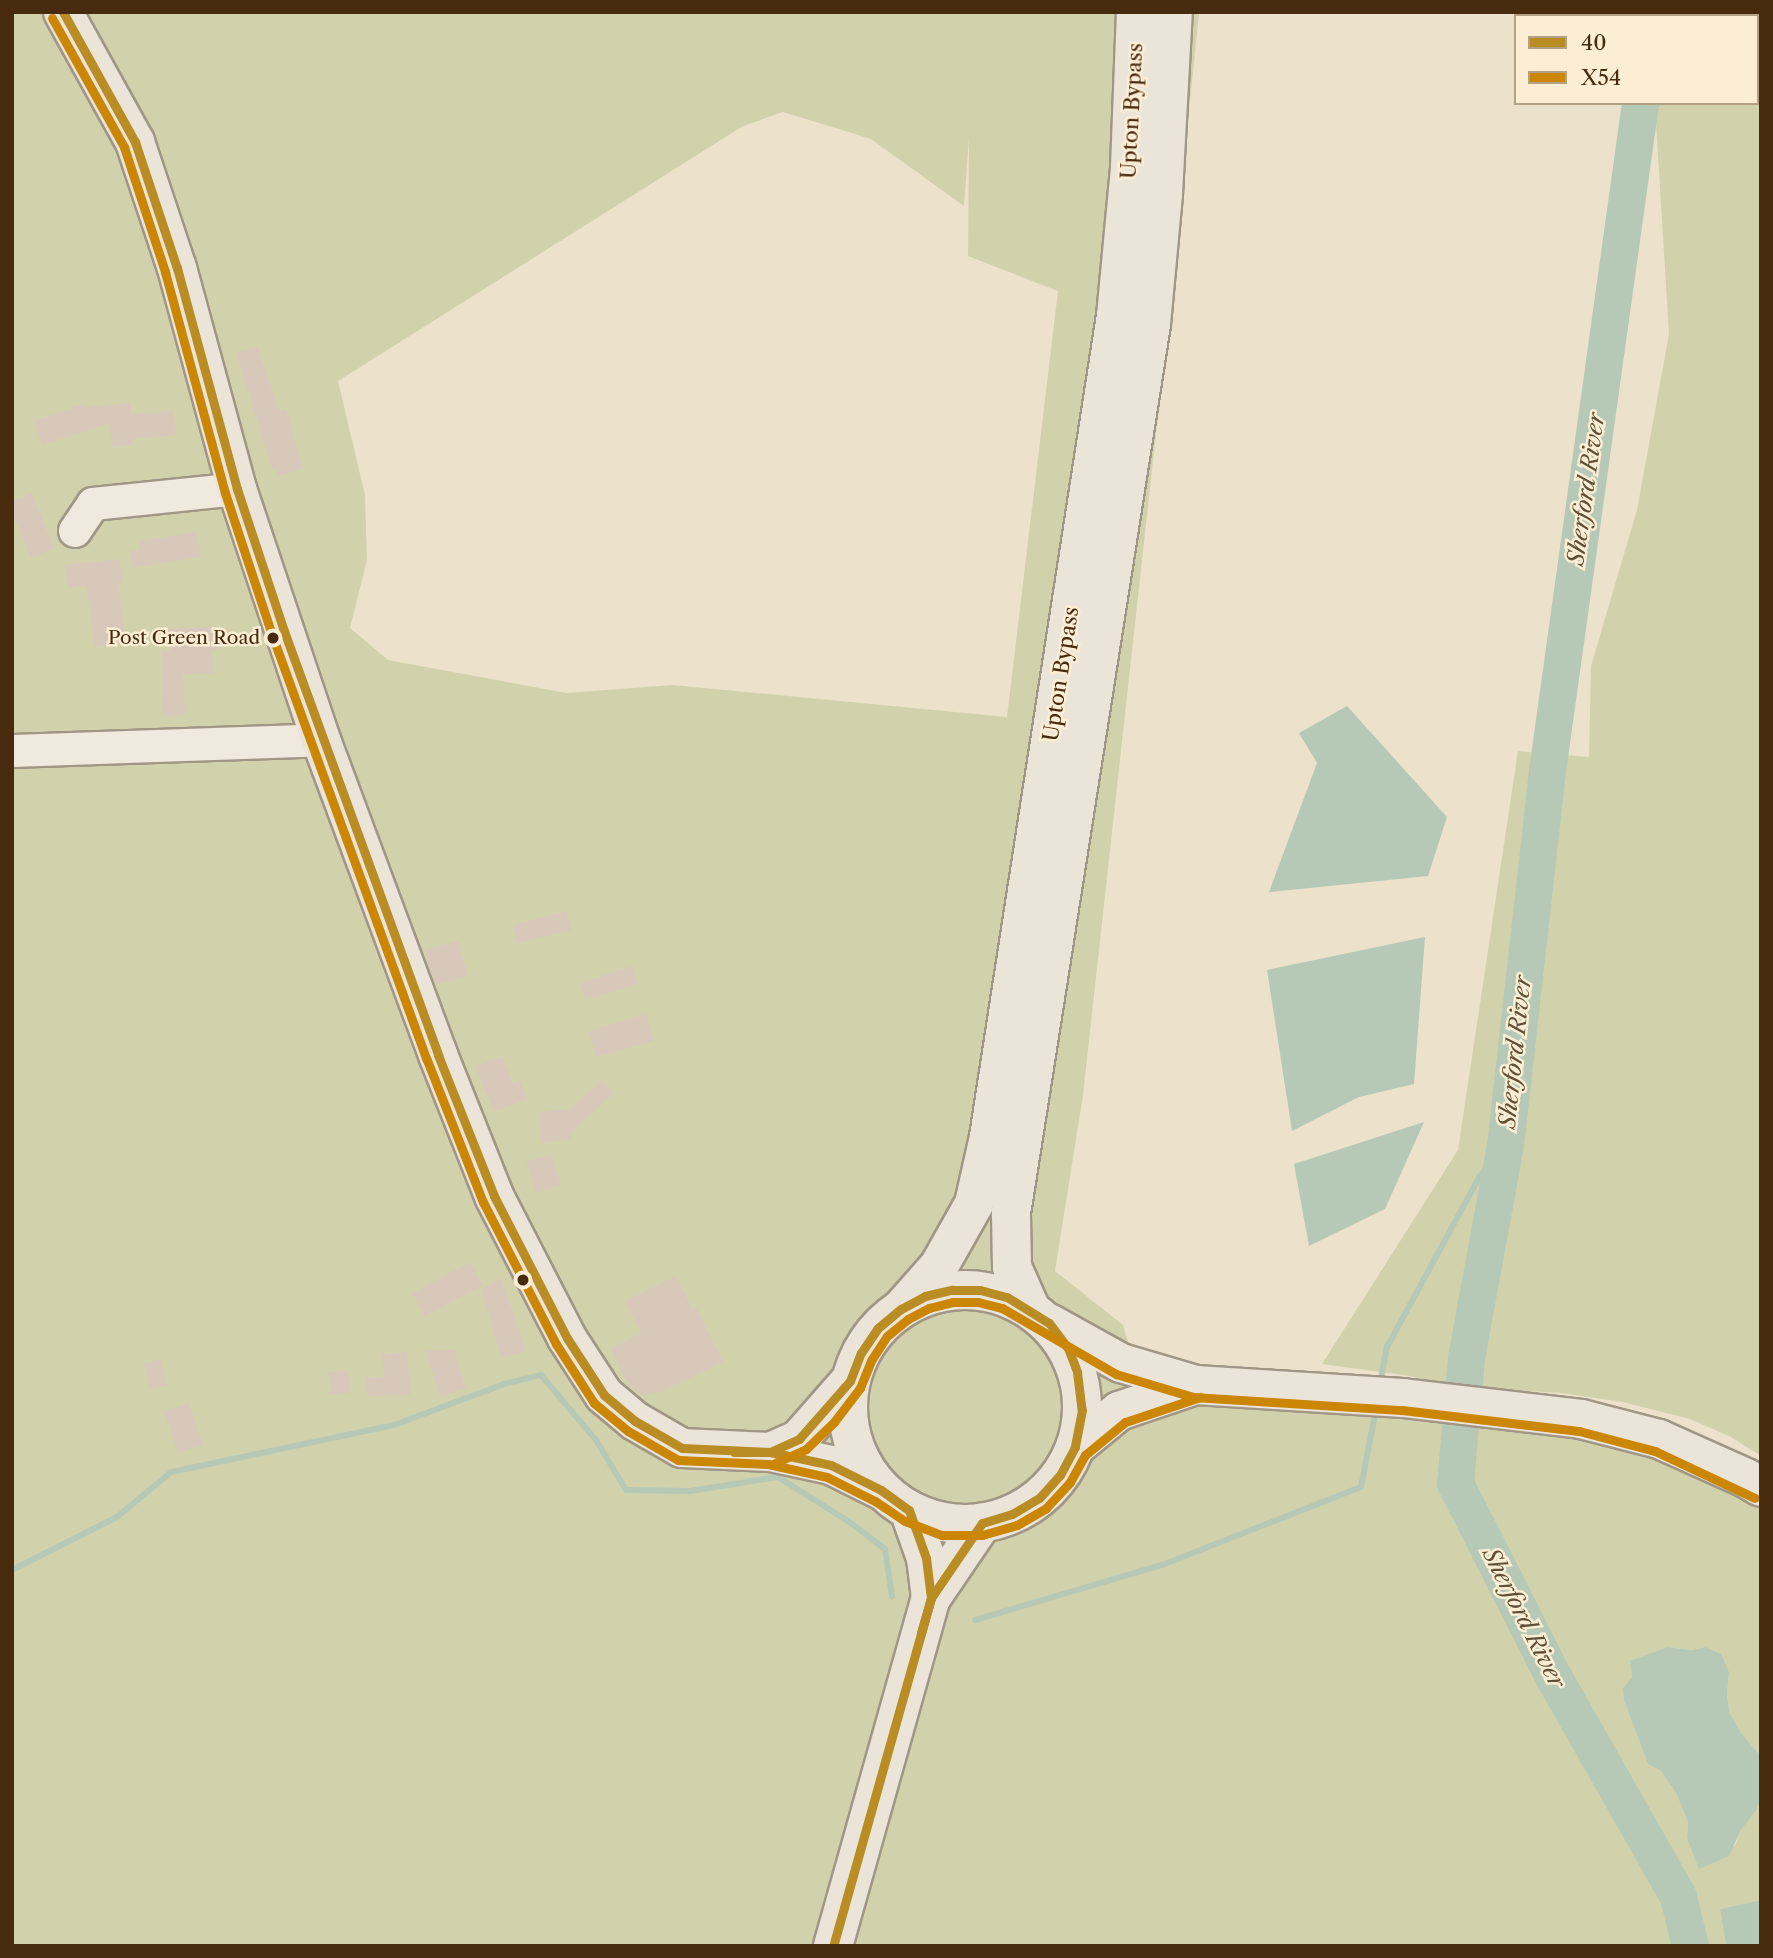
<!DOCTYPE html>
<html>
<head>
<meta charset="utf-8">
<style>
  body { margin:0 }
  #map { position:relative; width:1773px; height:1958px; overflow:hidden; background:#ece1cb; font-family:"Libre Caslon Text",serif }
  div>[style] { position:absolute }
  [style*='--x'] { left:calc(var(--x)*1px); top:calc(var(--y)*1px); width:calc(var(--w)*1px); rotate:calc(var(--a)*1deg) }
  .green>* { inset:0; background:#d1d2ac }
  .water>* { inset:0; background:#b6c9b6 }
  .stream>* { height:6px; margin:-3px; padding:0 3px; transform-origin:3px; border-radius:3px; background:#b6c9b6 }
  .river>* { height:37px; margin:-18.5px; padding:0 18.5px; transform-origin:18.5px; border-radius:18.5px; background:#b6c9b6 }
  .building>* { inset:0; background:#d8c8ba }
  .roads { filter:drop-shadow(2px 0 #a09686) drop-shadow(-2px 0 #a09686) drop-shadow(0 2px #a09686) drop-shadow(0 -2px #a09686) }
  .minor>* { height:32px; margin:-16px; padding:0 16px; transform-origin:16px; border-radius:16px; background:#efe9de }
  .major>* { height:38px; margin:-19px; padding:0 19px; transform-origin:19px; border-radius:19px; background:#ebe4d9 }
  .highway>* { height:38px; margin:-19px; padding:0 19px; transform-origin:19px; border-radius:19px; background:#ebe4d9 }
  .highway>.ring { margin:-19px; padding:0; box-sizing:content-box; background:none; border:38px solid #ebe4d9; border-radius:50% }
  .bus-1>* { height:9px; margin:-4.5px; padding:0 4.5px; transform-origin:4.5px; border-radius:4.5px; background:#ba8d24 }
  .bus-2>* { height:9px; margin:-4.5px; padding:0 4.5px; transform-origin:4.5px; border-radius:4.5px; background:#cb8704 }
  .dots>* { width:19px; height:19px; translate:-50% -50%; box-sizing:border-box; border:4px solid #fceed4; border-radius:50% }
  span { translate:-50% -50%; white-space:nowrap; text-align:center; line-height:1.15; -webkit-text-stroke:5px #fceed4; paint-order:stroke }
  .bus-label { font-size:19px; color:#482a0f }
  .right { translate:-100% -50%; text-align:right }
  .street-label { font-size:21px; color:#482a0f }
  .water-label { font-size:23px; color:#5e4f36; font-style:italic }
  .frame { position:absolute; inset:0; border:14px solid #482a0f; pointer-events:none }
  .legend { position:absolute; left:1514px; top:14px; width:245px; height:91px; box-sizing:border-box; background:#fceed4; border:2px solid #b4a085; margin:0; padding:9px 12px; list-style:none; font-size:21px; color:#482a0f }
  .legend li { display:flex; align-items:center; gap:14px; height:35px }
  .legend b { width:35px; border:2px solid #b4a085 }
</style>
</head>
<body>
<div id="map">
  <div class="green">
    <i style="clip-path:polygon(evenodd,12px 12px,1199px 12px,1167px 334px,1083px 1095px,1055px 1271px,1123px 1325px,1151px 1420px,1172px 1402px,1345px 1406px,1623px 1440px,1761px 1500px,1761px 1756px,1741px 1733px,1730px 1713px,1727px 1696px,1729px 1672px,1705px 1647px,1691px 1650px,1668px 1647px,1632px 1677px,1624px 1701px,1648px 1764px,1661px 1771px,1676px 1793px,1688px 1822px,1687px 1839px,1735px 1846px,1741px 1830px,1761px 1800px,1761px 1900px,1720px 1909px,1726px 1946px,12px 1946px,12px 12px,783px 112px,871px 139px,964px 206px,969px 138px,968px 256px,1058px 291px,1007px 717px,673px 685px,566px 693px,388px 660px,350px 628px,367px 560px,365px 495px,338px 381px,743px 126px,783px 112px)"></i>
    <i style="clip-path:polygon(1694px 12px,1761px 12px,1761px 1456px,1731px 1437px,1690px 1419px,1623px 1402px,1561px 1393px,1445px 1386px,1410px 1376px,1322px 1364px,1458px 1150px,1518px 751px,1589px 757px,1591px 666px,1637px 510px,1669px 334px,1655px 107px,1657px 103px,1757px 103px,1757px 16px,1692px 16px)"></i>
  </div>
  <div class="water">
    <i style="clip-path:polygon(1347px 706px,1447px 817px,1428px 876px,1269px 892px,1317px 763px,1299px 733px)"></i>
    <i style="clip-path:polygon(1425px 937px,1414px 1084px,1359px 1097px,1292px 1131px,1267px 970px)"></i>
    <i style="clip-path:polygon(1424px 1122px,1385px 1209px,1309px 1246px,1294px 1164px)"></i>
    <i style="clip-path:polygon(1668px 1647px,1691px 1650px,1705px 1647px,1721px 1654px,1729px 1672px,1727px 1696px,1730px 1713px,1741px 1733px,1761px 1756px,1761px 1800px,1756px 1810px,1741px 1830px,1729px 1856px,1699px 1869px,1687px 1838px,1688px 1822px,1676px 1793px,1661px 1771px,1648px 1764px,1624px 1701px,1623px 1688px,1632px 1677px,1630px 1661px)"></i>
    <i style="clip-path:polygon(1761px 1900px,1761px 1946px,1726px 1946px,1720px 1909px)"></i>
  </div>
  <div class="stream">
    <i style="--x:1604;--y:12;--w:6;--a:39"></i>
    <i style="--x:1380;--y:1385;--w:39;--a:-80"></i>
    <i style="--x:1387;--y:1347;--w:195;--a:-61.5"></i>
    <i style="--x:1480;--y:1176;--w:40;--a:-51"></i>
    <i style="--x:12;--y:1570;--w:118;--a:-26.8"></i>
    <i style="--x:117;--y:1517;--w:70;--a:-39.8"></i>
    <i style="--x:171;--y:1472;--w:228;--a:-11.9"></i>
    <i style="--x:394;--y:1425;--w:117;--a:-20.4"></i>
    <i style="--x:504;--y:1384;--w:38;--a:-14"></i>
    <i style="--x:541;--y:1375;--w:85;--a:49.8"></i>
    <i style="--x:596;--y:1440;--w:58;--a:59"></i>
    <i style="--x:626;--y:1490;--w:64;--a:0.9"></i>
    <i style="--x:690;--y:1491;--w:89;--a:-9"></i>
    <i style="--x:778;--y:1477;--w:83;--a:32.2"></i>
    <i style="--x:848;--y:1521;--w:46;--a:37.1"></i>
    <i style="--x:885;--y:1549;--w:48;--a:81.5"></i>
    <i style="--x:975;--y:1620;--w:195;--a:-16.4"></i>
    <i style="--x:1162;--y:1565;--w:214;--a:-21.4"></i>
    <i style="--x:1361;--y:1487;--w:79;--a:-79.1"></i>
  </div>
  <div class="river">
    <i style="--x:1673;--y:16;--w:4;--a:-63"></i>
    <i style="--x:1640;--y:103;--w:674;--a:97.93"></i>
    <i style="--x:1547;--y:771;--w:376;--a:96.4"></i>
    <i style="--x:1505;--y:1145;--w:217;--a:100.4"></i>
    <i style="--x:1466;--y:1358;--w:125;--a:95"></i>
    <i style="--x:1455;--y:1483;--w:219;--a:63.1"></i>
    <i style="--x:1554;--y:1678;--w:251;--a:60.4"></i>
    <i style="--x:1678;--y:1896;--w:51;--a:76.5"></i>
  </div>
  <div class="building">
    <i style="clip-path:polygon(257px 346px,279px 411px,286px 409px,303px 468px,278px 476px,276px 470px,273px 471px,236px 353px)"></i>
    <i style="clip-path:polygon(130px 403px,131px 414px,174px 411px,176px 435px,132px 439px,133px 445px,112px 447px,110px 423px,42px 445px,34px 421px,83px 404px,84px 407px)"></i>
    <i style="clip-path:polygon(32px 493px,54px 549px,31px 558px,12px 513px,12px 501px)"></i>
    <i style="clip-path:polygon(197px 532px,201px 557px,133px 568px,130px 551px,139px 550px,138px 541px)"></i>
    <i style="clip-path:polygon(119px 559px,122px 582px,118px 583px,126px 643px,95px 647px,86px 586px,67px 588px,64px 565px)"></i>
    <i style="clip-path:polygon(216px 627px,218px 650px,212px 650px,214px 673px,183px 674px,185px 715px,161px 716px,162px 651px,170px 651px,169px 629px)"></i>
    <i style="clip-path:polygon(566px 911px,571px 930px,517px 943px,513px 925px)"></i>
    <i style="clip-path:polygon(458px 941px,468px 976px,435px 985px,425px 950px)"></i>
    <i style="clip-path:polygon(632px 966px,638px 984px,586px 1000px,580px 983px)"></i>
    <i style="clip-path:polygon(646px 1014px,654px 1041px,596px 1057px,589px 1031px)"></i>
    <i style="clip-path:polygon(502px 1056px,513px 1083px,520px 1080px,527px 1099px,494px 1112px,475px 1066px)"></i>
    <i style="clip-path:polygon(602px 1080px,614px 1093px,572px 1131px,572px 1139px,541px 1143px,539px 1112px,570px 1109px)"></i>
    <i style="clip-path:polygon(551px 1154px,561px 1185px,536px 1193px,526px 1162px)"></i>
    <i style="clip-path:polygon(470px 1262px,483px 1286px,424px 1316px,412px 1293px)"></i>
    <i style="clip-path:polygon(676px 1276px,692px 1309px,696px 1307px,723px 1362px,657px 1393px,642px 1395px,628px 1385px,611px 1348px,641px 1333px,625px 1301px)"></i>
    <i style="clip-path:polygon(501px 1278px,526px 1351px,501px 1358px,481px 1289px)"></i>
    <i style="clip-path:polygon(454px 1350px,466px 1389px,440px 1397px,426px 1351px)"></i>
    <i style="clip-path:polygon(407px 1352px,410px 1395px,367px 1396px,366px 1378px,384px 1377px,382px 1354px)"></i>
    <i style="clip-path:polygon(160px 1359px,167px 1385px,150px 1389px,144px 1364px)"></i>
    <i style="clip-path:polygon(349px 1371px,350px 1393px,330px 1394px,328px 1372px)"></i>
    <i style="clip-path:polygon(189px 1403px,203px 1445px,178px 1453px,164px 1411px)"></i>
  </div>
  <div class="roads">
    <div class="minor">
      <i style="--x:75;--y:531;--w:32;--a:-56"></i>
      <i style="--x:93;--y:504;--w:145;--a:-5.9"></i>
      <i style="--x:12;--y:751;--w:309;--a:-2"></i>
    </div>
    <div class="major">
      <i style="--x:63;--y:12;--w:149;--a:61"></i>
      <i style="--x:135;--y:142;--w:133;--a:71.6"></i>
      <i style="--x:177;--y:268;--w:229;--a:74.8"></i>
      <i style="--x:237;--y:489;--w:265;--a:71.5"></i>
      <i style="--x:321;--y:740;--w:336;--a:69.6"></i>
      <i style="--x:438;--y:1055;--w:152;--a:68.3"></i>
      <i style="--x:494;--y:1196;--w:160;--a:62.8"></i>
      <i style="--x:567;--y:1338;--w:68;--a:57"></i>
      <i style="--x:604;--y:1395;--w:40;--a:40"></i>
      <i style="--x:635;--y:1421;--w:54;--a:29.9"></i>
      <i style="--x:682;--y:1448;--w:88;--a:2.6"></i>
      <i style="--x:770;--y:1452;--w:62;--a:12"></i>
      <i style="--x:831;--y:1465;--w:56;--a:26.6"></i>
      <i style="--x:1049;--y:1323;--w:82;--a:29.1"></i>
      <i style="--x:1121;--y:1363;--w:78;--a:16.3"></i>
      <i style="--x:1196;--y:1385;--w:207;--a:3.6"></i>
      <i style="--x:1403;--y:1398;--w:179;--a:6.7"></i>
      <i style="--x:1581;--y:1419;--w:81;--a:14.4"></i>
      <i style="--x:1659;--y:1439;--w:95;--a:24.1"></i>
      <i style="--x:1746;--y:1478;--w:17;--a:31"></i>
      <i style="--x:1075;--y:1447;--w:57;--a:-39.3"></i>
      <i style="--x:1119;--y:1411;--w:81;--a:-18.7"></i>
      <i style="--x:770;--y:1452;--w:32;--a:-24"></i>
      <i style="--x:799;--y:1439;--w:77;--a:-48.7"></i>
    </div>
    <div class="highway">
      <i class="ring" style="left:848px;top:1290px;width:196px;height:196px"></i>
      <i style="--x:901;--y:1309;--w:57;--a:-48.5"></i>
      <i style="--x:939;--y:1266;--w:71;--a:-60.6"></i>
      <i style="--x:974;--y:1204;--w:69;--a:-77.4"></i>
      <i style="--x:989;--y:1137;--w:831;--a:-81.21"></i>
      <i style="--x:1116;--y:316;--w:150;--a:-84.6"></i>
      <i style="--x:1130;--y:167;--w:155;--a:-87.8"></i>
      <i style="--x:1031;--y:1310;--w:47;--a:-113.8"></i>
      <i style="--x:1012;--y:1267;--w:54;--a:-91.1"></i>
      <i style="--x:1011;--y:1213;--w:900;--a:-81.05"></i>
      <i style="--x:1151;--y:324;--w:131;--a:-84.7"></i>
      <i style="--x:1163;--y:194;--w:182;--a:-86.9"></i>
      <i style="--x:909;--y:1510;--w:51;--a:70.5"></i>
      <i style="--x:926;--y:1558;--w:40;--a:82.9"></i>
      <i style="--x:833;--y:1946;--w:362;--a:-74.3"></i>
      <i style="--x:931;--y:1598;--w:91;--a:-55.8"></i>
    </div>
  </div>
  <div class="bus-1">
    <i style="--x:63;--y:12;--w:149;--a:61"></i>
    <i style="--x:135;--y:142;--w:133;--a:71.6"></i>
    <i style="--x:177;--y:268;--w:229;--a:74.8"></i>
    <i style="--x:237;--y:489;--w:150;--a:71.7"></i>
    <i style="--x:284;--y:631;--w:451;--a:70"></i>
    <i style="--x:438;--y:1055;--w:152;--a:68.3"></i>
    <i style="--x:494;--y:1196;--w:160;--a:62.8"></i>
    <i style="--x:567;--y:1338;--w:68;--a:57"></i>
    <i style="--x:604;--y:1395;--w:40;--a:40"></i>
    <i style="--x:635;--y:1421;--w:54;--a:29.9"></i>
    <i style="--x:682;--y:1448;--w:88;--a:2.6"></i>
    <i style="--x:770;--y:1452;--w:32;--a:-24"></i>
    <i style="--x:799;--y:1439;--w:77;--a:-48.7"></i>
    <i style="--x:850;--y:1381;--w:30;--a:-69"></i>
    <i style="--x:861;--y:1353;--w:30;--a:-56"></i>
    <i style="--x:878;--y:1328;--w:30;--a:-40"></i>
    <i style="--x:901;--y:1309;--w:27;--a:-28"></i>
    <i style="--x:925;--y:1296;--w:28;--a:-13"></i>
    <i style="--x:952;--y:1290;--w:28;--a:0"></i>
    <i style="--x:980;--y:1290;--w:28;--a:15"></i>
    <i style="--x:1007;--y:1297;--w:49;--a:31.8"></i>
    <i style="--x:1049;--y:1323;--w:31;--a:53"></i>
    <i style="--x:1068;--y:1348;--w:26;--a:69"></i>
    <i style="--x:1077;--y:1372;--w:38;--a:83"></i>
    <i style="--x:1082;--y:1410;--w:38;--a:101"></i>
    <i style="--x:1075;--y:1447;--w:32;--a:118"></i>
    <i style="--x:1060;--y:1475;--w:31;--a:132"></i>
    <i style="--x:1039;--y:1498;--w:31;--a:149"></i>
    <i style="--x:1012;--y:1514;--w:31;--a:163"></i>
    <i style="--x:982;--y:1523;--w:91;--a:124.2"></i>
    <i style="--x:931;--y:1598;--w:362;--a:105.7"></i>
    <i style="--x:734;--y:1452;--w:36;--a:0"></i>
    <i style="--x:770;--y:1452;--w:62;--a:12"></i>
    <i style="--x:831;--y:1465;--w:56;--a:26.6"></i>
    <i style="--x:881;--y:1490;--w:34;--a:36"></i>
    <i style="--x:909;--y:1510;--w:51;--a:70.5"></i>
    <i style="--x:926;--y:1558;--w:40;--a:82.9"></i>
    <i style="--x:931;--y:1598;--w:37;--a:106"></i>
  </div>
  <div class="bus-2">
    <i style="--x:52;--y:18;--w:148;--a:60.8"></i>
    <i style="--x:124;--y:147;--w:132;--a:71.8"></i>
    <i style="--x:165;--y:272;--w:229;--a:74.8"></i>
    <i style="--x:225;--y:493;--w:150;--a:71.7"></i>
    <i style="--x:272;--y:635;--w:452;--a:70"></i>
    <i style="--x:427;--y:1060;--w:153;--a:68.5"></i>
    <i style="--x:483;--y:1202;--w:160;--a:62.8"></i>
    <i style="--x:556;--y:1344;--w:70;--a:57.2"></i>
    <i style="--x:594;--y:1403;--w:44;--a:39.5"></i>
    <i style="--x:628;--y:1431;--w:58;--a:30.1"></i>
    <i style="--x:678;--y:1460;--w:90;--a:2.5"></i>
    <i style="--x:768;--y:1464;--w:60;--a:12.4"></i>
    <i style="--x:827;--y:1477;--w:54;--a:26.6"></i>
    <i style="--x:875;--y:1501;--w:36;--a:34"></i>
    <i style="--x:905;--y:1521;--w:40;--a:21"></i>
    <i style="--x:942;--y:1535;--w:40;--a:0"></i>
    <i style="--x:982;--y:1535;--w:36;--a:-16"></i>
    <i style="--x:1017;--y:1525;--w:34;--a:-30"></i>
    <i style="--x:1046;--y:1508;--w:35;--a:-47"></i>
    <i style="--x:1070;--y:1482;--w:31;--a:-61"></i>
    <i style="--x:1085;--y:1455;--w:52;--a:-39.5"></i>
    <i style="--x:1125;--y:1422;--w:79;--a:-18.4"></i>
    <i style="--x:775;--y:1463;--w:34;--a:-24"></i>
    <i style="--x:806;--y:1449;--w:39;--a:-44"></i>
    <i style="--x:834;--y:1422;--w:43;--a:-52.6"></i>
    <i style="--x:860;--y:1388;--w:31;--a:-68"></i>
    <i style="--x:872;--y:1359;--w:27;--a:-57"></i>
    <i style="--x:887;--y:1336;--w:27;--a:-39"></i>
    <i style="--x:908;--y:1319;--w:24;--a:-28"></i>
    <i style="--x:929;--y:1308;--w:25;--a:-14"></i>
    <i style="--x:953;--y:1302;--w:25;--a:0"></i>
    <i style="--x:978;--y:1302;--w:25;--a:14"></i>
    <i style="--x:1002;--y:1308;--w:132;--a:30.1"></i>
    <i style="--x:1116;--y:1374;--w:80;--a:16.6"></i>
    <i style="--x:1193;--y:1397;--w:209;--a:3.6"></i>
    <i style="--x:1402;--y:1410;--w:178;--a:6.8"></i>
    <i style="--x:1579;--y:1431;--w:79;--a:14.7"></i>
    <i style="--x:1655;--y:1451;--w:110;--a:25.2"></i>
  </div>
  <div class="dots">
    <i style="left:273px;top:638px;background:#482a0f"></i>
    <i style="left:523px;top:1280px;background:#482a0f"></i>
  </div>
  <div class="bus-label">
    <span class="right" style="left:260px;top:638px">Post Green Road</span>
  </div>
  <div class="street-label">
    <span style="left:1132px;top:111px;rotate:-87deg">Upton Bypass</span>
    <span style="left:1061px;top:674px;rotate:-81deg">Upton Bypass</span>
  </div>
  <div class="water-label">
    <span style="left:1586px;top:489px;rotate:-82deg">Sherford River</span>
    <span style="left:1515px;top:1052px;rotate:-84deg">Sherford River</span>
    <span style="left:1524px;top:1618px;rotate:63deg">Sherford River</span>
  </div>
  <div class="frame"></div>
  <ul class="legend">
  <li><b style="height:9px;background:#ba8d24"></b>40</li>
  <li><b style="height:9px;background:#cb8704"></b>X54</li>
  </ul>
</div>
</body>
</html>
